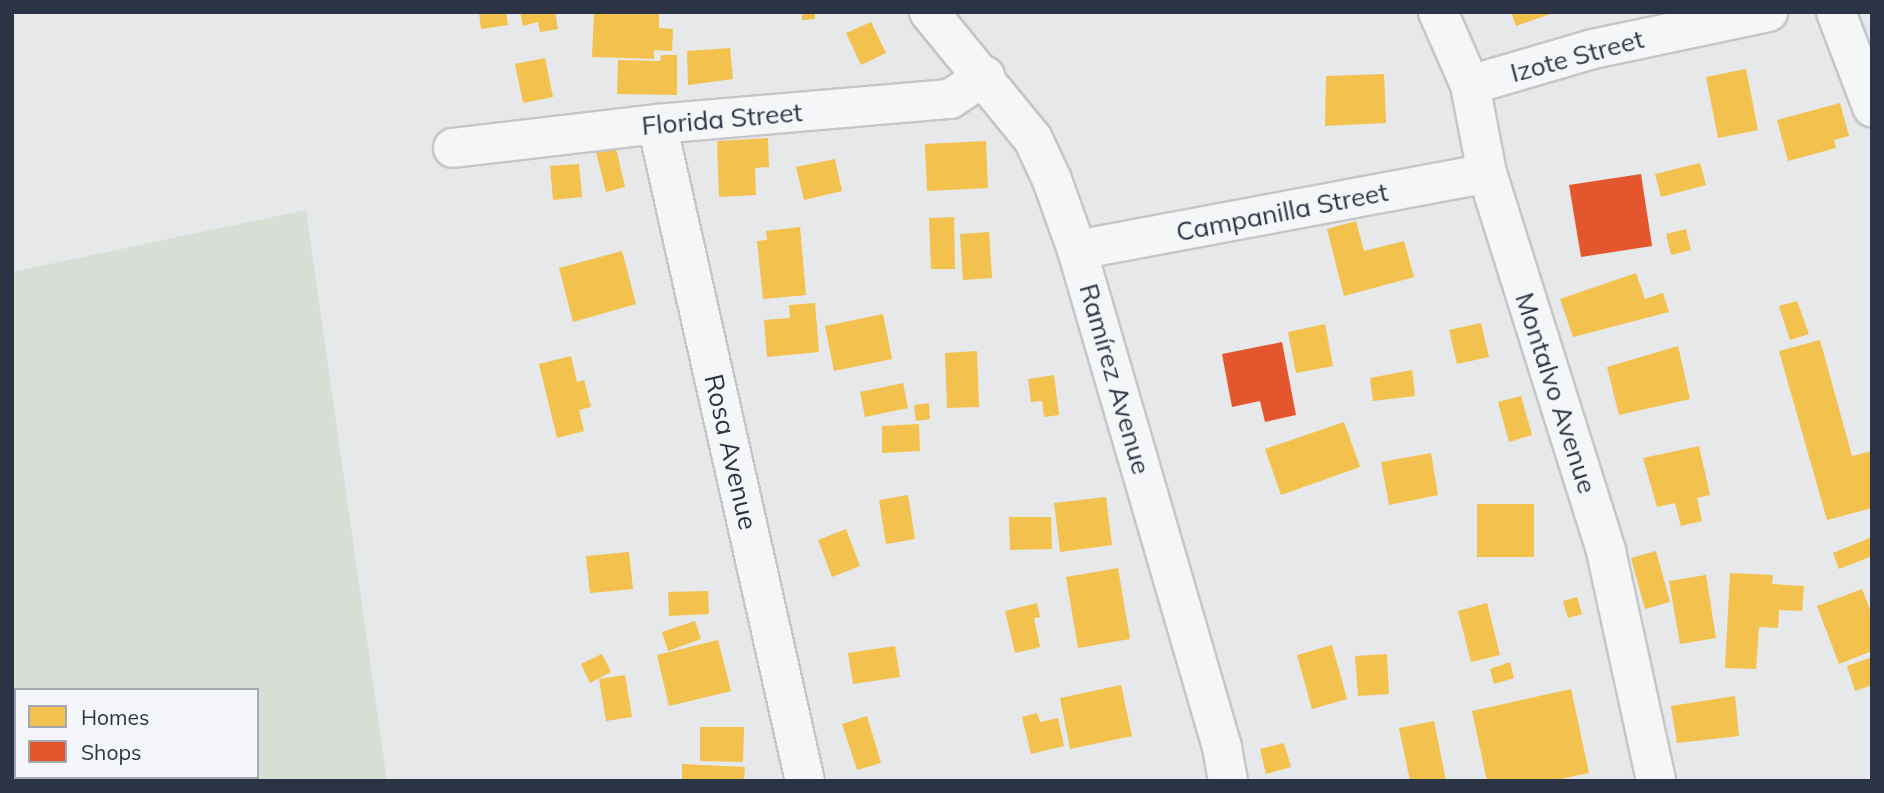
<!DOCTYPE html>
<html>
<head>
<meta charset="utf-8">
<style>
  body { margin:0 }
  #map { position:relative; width:1884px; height:793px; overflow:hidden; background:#e6e8ea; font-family:Mulish,sans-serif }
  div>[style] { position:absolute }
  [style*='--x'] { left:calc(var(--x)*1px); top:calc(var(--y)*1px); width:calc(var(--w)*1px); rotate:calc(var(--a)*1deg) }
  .green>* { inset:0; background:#d6ded6 }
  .homes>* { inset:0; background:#f2c14e }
  .shops>* { inset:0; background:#e4572e }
  .roads { filter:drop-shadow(2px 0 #c4c6c8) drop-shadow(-2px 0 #c4c6c8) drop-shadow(0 2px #c4c6c8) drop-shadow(0 -2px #c4c6c8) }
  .minor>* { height:38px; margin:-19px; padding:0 19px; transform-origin:19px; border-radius:19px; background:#f5f6f7 }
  span { translate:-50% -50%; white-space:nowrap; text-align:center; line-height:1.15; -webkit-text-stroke:7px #f4f6f9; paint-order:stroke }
  .street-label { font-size:26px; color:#2b3445 }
  .frame { position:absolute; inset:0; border:14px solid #2b3445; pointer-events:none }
  .legend { position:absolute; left:14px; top:688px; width:245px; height:91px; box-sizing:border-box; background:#f4f6f9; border:2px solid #a4a8b1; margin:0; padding:9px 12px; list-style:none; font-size:21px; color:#2b3445 }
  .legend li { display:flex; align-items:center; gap:14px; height:35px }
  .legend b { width:35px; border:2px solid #a4a8b1 }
</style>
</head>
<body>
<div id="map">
  <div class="green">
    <i style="clip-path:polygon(evenodd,306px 210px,387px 781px,12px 781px,12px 272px,306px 210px,16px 690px,257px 690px,257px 777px,16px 777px,16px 690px)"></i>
  </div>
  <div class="homes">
    <i style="clip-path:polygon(479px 12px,506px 12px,508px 25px,481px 29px)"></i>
    <i style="clip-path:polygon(520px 12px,555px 12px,558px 29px,540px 32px,538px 22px,523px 26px)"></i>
    <i style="clip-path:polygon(594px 12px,659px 12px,659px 28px,673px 29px,672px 51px,654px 50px,654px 59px,592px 57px)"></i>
    <i style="clip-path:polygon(802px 12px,815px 12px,815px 19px,802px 20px)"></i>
    <i style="clip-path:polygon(1511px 12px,1553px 12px,1553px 13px,1516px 26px)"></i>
    <i style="clip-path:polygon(871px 22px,886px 53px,861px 65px,846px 33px)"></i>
    <i style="clip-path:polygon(730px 48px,733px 79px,688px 85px,687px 51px)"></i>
    <i style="clip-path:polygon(661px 55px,677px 55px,677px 95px,617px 94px,618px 60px,660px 61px)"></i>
    <i style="clip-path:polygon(545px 58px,553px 97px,523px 103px,515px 64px)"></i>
    <i style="clip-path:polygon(1746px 69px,1758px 130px,1718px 138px,1706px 77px)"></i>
    <i style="clip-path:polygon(1384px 74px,1386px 123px,1325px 126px,1326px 76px)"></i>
    <i style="clip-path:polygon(1840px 103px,1849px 136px,1834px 140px,1836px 148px,1788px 161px,1777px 120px)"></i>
    <i style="clip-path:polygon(768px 138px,769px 167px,755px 168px,756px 195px,719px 197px,717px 141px)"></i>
    <i style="clip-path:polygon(986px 141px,988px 188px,927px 191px,925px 144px)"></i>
    <i style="clip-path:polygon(615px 144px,625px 187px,606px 192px,595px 148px)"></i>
    <i style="clip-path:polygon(835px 159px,842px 191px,804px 200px,796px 167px)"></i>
    <i style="clip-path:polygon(1700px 163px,1706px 185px,1661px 197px,1655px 174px)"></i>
    <i style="clip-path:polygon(579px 164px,582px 197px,553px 200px,550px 166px)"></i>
    <i style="clip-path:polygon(954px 217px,955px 269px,931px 269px,929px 218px)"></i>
    <i style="clip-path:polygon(1356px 221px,1364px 251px,1404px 241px,1414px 277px,1344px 296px,1327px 229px)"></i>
    <i style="clip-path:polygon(800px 227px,806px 295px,763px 299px,757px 241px,767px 240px,766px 231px)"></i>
    <i style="clip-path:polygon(1686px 229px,1691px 250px,1671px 255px,1666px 234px)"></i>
    <i style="clip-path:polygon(989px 232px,992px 278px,963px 280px,960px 234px)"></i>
    <i style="clip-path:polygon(622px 251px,636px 304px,573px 322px,559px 268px)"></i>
    <i style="clip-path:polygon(1636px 273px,1645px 299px,1663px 293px,1669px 312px,1573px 337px,1560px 299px)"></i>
    <i style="clip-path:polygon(1797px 301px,1809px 334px,1790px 340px,1779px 306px)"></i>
    <i style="clip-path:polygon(815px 303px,819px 352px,767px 357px,764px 320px,790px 318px,789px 305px)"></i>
    <i style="clip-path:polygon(883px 314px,892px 359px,834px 371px,825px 326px)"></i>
    <i style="clip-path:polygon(1481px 323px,1489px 357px,1457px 364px,1449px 330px)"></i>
    <i style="clip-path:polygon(1325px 324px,1333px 366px,1296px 373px,1288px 332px)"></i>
    <i style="clip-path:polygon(1820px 340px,1852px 456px,1872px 451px,1872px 508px,1827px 520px,1779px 351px)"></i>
    <i style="clip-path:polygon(1678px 346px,1690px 399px,1619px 415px,1607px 367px)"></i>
    <i style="clip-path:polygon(977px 351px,979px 407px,947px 408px,945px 353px)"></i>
    <i style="clip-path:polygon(571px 356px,577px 382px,584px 380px,591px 407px,579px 410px,584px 431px,557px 438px,539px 364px)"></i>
    <i style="clip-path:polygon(1412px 370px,1415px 396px,1373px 401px,1370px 378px)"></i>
    <i style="clip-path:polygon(1054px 375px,1059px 415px,1044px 417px,1042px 401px,1031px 402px,1028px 379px)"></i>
    <i style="clip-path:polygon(903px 383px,908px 408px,865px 417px,860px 392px)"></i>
    <i style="clip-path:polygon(1521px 396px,1532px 435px,1509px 442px,1498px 402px)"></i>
    <i style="clip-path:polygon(929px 403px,930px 419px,916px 421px,914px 405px)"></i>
    <i style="clip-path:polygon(1344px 422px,1360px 467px,1281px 495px,1265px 449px)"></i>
    <i style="clip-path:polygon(919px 424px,920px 451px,882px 453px,882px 426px)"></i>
    <i style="clip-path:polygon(1699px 446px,1710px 495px,1697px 498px,1702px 521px,1681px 526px,1675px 503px,1657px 507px,1643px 458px)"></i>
    <i style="clip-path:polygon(1431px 453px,1438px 495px,1389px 505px,1381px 462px)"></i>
    <i style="clip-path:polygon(908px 495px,915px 539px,886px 544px,879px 500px)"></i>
    <i style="clip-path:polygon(1106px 497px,1112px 545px,1060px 552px,1054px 503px)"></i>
    <i style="clip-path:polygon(1477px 504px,1534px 504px,1534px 557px,1477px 557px)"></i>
    <i style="clip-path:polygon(1009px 517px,1051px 517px,1052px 549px,1010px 550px)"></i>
    <i style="clip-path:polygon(846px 529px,860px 566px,832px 577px,818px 540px)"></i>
    <i style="clip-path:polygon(1872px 537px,1872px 556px,1839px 569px,1833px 553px)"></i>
    <i style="clip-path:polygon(1656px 551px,1670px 602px,1645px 609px,1631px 558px)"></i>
    <i style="clip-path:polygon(629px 552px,633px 589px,590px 593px,586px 556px)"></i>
    <i style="clip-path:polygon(1118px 568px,1130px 639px,1078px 648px,1066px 577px)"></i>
    <i style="clip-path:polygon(1730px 573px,1773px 575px,1772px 584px,1804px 586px,1802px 611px,1779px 610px,1778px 628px,1759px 627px,1756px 669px,1725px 668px)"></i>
    <i style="clip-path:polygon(1706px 575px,1716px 638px,1680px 644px,1669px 581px)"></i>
    <i style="clip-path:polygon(1862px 589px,1872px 614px,1872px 651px,1839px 664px,1817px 606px)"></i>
    <i style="clip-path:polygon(708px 591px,709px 614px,669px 616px,668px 592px)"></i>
    <i style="clip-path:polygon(1577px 597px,1582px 614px,1568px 618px,1563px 601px)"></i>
    <i style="clip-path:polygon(1037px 603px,1040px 617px,1034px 618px,1040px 647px,1015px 653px,1005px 611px)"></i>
    <i style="clip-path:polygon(1487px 603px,1500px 655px,1471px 662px,1458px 611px)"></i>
    <i style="clip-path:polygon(695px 621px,701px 639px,668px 651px,662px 632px)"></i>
    <i style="clip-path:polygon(718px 640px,731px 691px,669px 706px,657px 655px)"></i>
    <i style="clip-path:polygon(1332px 645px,1347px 699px,1312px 709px,1297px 655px)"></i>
    <i style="clip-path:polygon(895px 646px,900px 677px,853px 684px,848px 653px)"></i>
    <i style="clip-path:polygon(602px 654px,611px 672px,590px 683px,581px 664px)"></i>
    <i style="clip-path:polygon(1387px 654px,1389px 694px,1358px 696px,1355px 656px)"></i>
    <i style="clip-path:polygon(1872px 657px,1872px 685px,1855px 691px,1847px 666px)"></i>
    <i style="clip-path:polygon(1510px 662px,1514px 678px,1494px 684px,1490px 669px)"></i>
    <i style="clip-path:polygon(625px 675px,632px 717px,606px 721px,599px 679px)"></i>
    <i style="clip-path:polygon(1121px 685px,1132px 736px,1070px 749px,1060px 698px)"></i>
    <i style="clip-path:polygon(1571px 689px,1589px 773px,1551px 781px,1487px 781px,1472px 711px)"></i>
    <i style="clip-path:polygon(1735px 696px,1739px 736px,1677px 743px,1671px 706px)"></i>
    <i style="clip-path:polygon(1037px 713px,1040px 722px,1058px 718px,1064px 746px,1031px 754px,1022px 717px)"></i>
    <i style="clip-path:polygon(867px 716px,881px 763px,857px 770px,842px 724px)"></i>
    <i style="clip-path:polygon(1434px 721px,1446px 781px,1410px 781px,1399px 728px)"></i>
    <i style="clip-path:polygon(700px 727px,744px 727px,743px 762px,700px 761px)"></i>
    <i style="clip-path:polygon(1284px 743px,1291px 767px,1266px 774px,1260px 749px)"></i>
    <i style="clip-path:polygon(682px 764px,745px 767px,744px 781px,682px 781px)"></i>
  </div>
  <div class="shops">
    <i style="clip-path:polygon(1641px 174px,1652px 246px,1581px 257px,1569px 185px)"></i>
    <i style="clip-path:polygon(1282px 342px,1296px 415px,1265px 422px,1260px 401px,1232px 407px,1222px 354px)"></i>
  </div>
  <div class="roads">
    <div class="minor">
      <i style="--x:929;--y:12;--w:164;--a:50.7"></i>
      <i style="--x:1033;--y:139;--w:45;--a:65.1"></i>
      <i style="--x:1052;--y:180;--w:74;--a:70.3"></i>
      <i style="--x:1077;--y:250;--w:518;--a:73.74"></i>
      <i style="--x:1222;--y:747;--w:35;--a:80"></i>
      <i style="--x:1438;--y:12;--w:80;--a:66.3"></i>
      <i style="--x:1470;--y:85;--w:90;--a:79.1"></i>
      <i style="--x:1487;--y:173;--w:396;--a:72.5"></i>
      <i style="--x:1606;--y:551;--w:235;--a:77.7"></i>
      <i style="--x:1836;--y:12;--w:102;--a:69.2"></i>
      <i style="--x:1470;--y:85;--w:128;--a:-16.3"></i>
      <i style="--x:1593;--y:49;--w:179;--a:-11.9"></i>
      <i style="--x:657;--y:124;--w:673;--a:77.31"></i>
      <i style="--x:453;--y:148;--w:205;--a:-6.7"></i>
      <i style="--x:657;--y:124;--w:294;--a:-4.9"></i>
      <i style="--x:950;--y:99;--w:42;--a:-33.3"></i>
      <i style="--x:1077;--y:250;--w:417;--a:-10.6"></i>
    </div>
  </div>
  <div class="street-label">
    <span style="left:1577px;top:56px;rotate:-15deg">Izote Street</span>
    <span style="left:722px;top:119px;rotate:-5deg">Florida Street</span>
    <span style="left:1282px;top:212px;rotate:-11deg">Campanilla Street</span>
    <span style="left:1115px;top:379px;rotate:74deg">Ramírez Avenue</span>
    <span style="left:1556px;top:393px;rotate:72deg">Montalvo Avenue</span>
    <span style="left:731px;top:452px;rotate:77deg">Rosa Avenue</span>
  </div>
  <div class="frame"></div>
  <ul class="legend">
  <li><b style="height:19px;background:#f2c14e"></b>Homes</li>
  <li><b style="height:19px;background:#e4572e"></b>Shops</li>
  </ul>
</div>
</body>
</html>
